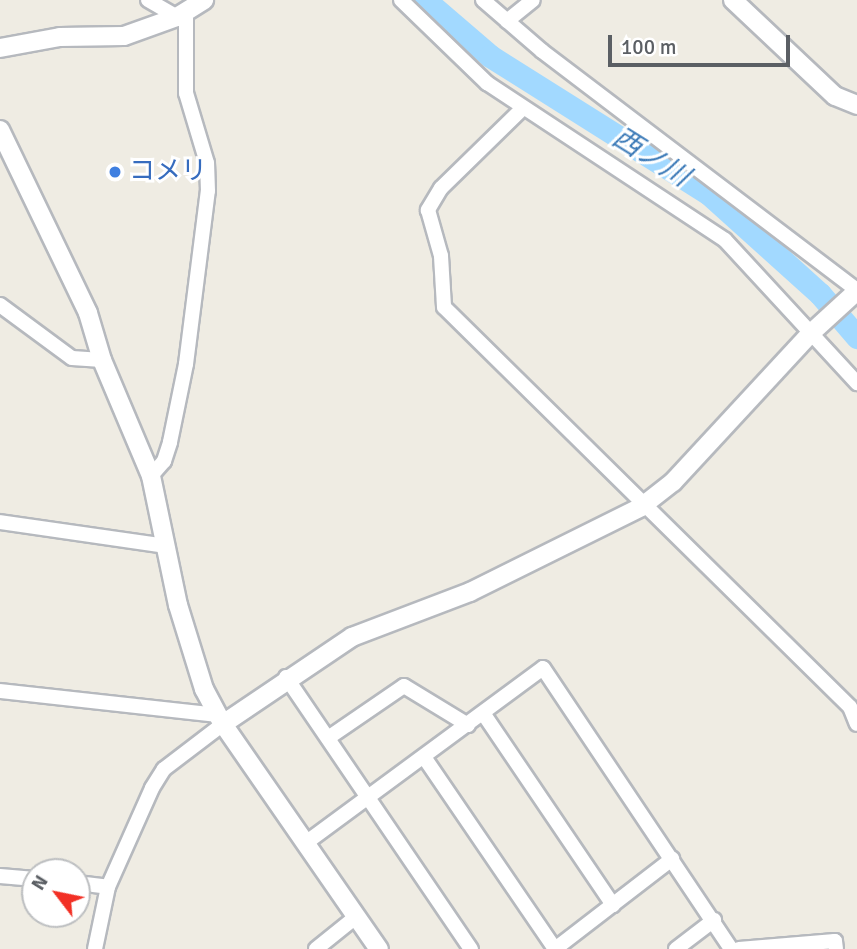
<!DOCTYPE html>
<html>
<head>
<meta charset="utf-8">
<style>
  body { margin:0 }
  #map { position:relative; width:857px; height:949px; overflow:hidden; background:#efece3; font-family:Signika,"Noto Sans JP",sans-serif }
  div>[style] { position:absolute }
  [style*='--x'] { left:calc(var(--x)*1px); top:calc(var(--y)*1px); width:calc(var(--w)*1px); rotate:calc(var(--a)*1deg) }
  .river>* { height:23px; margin:-11.5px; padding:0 11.5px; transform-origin:11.5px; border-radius:11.5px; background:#a2d9ff }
  .roads { filter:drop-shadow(2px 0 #b6b9be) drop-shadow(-2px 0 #b6b9be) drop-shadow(0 2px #b6b9be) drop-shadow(0 -2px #b6b9be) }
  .minor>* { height:14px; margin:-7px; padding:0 7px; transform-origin:7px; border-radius:7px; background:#fff }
  .tertiary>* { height:18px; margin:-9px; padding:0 9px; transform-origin:9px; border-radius:9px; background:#fff }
  .dots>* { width:19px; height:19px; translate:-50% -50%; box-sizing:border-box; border:4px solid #fff; border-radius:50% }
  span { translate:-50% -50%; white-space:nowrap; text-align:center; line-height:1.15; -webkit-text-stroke:6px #fff; paint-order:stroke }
  .shop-label { font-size:26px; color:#366cbe }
  .left { translate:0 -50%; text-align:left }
  .water-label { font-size:28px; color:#3a79b7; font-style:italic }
  .north { position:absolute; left:21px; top:858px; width:70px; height:70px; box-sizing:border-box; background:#fff; border:2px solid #bdbfc1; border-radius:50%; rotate:302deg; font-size:19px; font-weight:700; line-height:28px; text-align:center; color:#5b5f64 }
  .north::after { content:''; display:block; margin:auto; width:24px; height:32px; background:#f23025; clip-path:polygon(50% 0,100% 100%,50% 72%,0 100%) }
  .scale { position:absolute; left:608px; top:35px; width:182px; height:32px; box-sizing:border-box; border:4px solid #5b5f64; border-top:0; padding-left:9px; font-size:21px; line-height:24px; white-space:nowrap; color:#5b5f64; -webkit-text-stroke:5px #fff; paint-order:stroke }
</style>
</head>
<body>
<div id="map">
  <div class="river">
    <i style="--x:425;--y:0;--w:86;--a:40.7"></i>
    <i style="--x:490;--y:56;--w:259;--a:32.2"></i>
    <i style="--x:709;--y:194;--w:149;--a:42"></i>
    <i style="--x:820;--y:294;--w:57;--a:49.3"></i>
  </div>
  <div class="roads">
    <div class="minor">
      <i style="--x:148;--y:0;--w:34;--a:30"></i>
      <i style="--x:401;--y:0;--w:120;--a:44"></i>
      <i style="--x:487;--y:83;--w:285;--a:33.4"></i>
      <i style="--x:725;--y:240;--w:195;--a:47.3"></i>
      <i style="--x:483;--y:0;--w:78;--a:40.8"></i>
      <i style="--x:542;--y:51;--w:395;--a:37.2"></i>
      <i style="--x:507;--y:21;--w:33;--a:-39"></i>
      <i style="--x:522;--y:109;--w:113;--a:135.7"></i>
      <i style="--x:441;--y:188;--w:26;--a:121"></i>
      <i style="--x:428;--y:210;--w:48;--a:74.2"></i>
      <i style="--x:441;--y:256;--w:51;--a:86.6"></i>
      <i style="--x:444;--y:307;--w:570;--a:44.57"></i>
      <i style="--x:850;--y:707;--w:18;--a:68"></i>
      <i style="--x:0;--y:305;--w:89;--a:36.4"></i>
      <i style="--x:72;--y:358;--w:30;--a:4"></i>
      <i style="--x:151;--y:476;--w:20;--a:-49"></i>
      <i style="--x:164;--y:461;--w:20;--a:-72"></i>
      <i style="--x:170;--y:442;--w:80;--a:-78.4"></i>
      <i style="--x:186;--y:364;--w:174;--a:-82.8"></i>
      <i style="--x:208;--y:191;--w:28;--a:-92"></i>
      <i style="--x:207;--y:163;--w:73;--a:-106.7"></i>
      <i style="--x:186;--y:93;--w:80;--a:-90"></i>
      <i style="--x:0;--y:522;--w:168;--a:8.2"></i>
      <i style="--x:286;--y:677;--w:329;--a:55.8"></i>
      <i style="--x:0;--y:691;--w:219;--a:6.3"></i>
      <i style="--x:483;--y:713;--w:232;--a:55.9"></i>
      <i style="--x:328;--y:738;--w:92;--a:-34.4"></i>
      <i style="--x:404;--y:686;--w:75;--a:31.4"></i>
      <i style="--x:424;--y:757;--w:232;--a:55.7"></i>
      <i style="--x:307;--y:842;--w:293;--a:-36.4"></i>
      <i style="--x:543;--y:668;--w:338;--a:56.2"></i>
      <i style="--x:0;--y:876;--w:35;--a:5"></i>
      <i style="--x:77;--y:883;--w:31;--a:7"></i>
      <i style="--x:95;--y:949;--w:63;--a:-78.2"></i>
      <i style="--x:108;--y:887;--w:108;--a:-66"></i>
      <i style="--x:152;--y:788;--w:22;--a:-58"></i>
      <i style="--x:164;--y:769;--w:74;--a:-37.3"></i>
      <i style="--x:316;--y:949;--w:53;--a:-38.8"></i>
      <i style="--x:555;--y:949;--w:148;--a:-37.6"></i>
      <i style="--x:676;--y:949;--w:48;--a:-37.3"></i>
      <i style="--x:739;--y:949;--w:96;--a:-4.8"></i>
      <i style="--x:835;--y:941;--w:8;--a:83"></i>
    </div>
    <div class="tertiary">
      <i style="--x:733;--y:0;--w:140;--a:43.3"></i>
      <i style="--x:835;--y:96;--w:24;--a:22"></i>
      <i style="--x:0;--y:48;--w:61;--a:-10.4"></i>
      <i style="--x:60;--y:37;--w:64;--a:-0.9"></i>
      <i style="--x:124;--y:36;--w:56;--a:-19.7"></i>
      <i style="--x:177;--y:17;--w:32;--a:-32"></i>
      <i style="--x:0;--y:130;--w:203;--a:64.3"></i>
      <i style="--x:88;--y:313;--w:49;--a:73.4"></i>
      <i style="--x:102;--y:360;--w:126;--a:67.1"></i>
      <i style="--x:151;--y:476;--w:132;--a:78.2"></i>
      <i style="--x:178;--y:605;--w:88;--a:72.8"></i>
      <i style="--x:204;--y:689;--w:40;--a:62"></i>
      <i style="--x:223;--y:724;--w:274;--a:55.3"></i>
      <i style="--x:223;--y:724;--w:156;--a:-34"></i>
      <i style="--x:352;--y:637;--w:126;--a:-20.9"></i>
      <i style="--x:470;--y:592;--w:191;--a:-26.4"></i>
      <i style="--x:641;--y:507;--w:41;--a:-38"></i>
      <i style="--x:673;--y:482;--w:203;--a:-47.2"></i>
      <i style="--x:811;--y:333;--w:62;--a:-42.4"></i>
    </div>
  </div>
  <div class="dots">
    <i style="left:115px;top:172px;background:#3f7fe0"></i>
  </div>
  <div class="shop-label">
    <span class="left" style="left:129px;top:172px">コメリ</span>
  </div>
  <div class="water-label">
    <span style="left:651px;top:157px;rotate:32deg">西ノ川</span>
  </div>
  <div class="north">N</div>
  <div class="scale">100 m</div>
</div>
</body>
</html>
